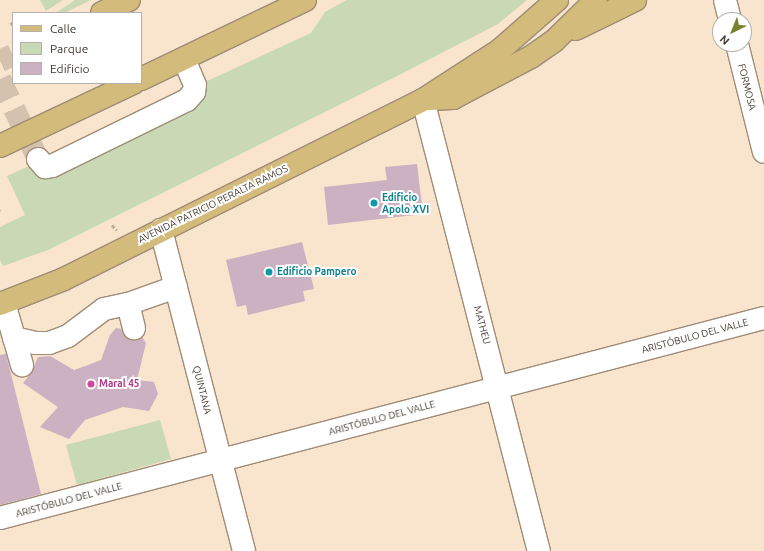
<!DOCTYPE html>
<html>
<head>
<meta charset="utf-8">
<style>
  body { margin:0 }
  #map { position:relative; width:764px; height:551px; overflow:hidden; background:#f9e4cd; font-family:Ubuntu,sans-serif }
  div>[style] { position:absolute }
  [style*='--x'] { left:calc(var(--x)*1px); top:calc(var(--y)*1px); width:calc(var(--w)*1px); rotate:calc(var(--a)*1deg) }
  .green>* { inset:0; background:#c9d8b5 }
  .building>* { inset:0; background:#cbb1c2 }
  .minor-tunnel>* { height:22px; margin-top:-11px; transform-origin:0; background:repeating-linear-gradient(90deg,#d5c2ae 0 22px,transparent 0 33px) }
  .major-tunnel>* { height:22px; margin-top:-11px; transform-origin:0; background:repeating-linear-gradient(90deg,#d5c2ae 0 22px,transparent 0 33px) }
  .path>* { height:2.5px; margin-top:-1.25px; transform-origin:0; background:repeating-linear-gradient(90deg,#bfae9c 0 4px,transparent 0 6px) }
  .roads { filter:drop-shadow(1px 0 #9f8c76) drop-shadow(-1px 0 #9f8c76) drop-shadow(0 1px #9f8c76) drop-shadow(0 -1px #9f8c76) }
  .minor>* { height:22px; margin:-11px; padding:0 11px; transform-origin:11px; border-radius:11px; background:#fff }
  .major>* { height:22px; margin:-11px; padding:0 11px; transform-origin:11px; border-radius:11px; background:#d3bb7c }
  .dots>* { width:11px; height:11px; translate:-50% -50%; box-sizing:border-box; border:2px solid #fff; border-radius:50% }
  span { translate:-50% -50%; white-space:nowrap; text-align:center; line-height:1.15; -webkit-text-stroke:4px #fff; paint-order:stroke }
  .street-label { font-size:10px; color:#433a31 }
  .culture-label { font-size:10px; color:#0d838f; font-weight:700 }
  .left { translate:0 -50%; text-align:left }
  .hotel-label { font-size:10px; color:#b23c85; font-weight:700 }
  .legend { position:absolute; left:12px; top:12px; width:130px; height:72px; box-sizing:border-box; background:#fff; border:1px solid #b4b0ad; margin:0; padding:5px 7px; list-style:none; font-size:12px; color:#433a31 }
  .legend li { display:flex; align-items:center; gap:8px; height:20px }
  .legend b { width:20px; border:1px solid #b4b0ad }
  .north { position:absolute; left:712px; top:12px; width:40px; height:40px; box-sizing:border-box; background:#fff; border:1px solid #b4b0ad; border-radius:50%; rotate:223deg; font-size:11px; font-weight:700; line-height:16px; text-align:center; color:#433a31 }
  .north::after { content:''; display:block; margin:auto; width:14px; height:18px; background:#78822e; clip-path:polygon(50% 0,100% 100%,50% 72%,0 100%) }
</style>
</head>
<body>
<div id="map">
  <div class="green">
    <i style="clip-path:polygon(40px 0,63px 0,46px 11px)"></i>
    <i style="clip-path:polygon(75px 0,91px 0,64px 13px,56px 13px)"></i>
    <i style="clip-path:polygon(347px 0,527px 0,498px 24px,395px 77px,48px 250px,3px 266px,0 260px,0 227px,25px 215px,7px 176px,29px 166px,41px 178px,50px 176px,205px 82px,311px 33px,325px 12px)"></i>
    <i style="clip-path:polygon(160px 420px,171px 459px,77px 485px,66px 445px)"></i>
  </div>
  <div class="building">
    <i style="clip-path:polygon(417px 164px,423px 214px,328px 225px,324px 187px,387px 180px,385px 167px)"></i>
    <i style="clip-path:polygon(302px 242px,314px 289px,303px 291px,305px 301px,248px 315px,246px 305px,237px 307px,226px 260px)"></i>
    <i style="clip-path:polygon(116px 328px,121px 329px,125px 336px,130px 340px,142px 337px,146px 343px,137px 380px,154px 382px,158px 394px,149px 411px,123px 407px,85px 420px,69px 439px,40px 427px,58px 407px,23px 383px,31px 373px,38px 357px,50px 356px,74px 370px,88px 365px,101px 360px,110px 335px)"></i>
    <i style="clip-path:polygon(6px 354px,41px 494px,0 505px,0 355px)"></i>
  </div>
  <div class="minor-tunnel">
    <i style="--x:0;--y:79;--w:89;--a:64.6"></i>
  </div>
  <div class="major-tunnel">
    <i style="--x:0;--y:61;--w:14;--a:-25"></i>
  </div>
  <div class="path">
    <i style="--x:11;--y:22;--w:4;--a:56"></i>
    <i style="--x:0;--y:210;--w:1;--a:90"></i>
    <i style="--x:112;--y:225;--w:7;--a:45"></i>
  </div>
  <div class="roads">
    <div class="minor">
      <i style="--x:725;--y:0;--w:21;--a:76"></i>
      <i style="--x:737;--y:44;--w:111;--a:76"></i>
      <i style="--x:423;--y:100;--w:466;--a:75.6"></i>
      <i style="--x:38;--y:159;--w:11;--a:49"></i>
      <i style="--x:45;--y:167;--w:7;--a:-8"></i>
      <i style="--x:52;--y:166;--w:150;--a:-26.1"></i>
      <i style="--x:187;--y:100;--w:11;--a:-49"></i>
      <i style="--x:194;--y:92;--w:7;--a:-82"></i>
      <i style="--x:195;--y:85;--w:28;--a:-113"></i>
      <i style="--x:161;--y:230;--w:332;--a:75.5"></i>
      <i style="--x:4;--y:303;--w:65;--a:73.8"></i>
      <i style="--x:128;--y:304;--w:25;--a:76"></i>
      <i style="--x:14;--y:338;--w:22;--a:13"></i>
      <i style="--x:35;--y:343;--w:14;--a:0"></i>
      <i style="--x:49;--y:343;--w:20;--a:-20"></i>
      <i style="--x:68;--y:336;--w:45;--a:-36.9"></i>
      <i style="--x:104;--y:309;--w:25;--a:-12"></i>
      <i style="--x:128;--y:304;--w:51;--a:-19.5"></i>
      <i style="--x:0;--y:518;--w:790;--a:-14.67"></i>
    </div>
    <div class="major">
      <i style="--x:102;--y:13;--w:30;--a:-26"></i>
      <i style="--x:576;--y:29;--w:66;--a:-26.2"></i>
      <i style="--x:141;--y:79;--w:182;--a:-25.7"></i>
      <i style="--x:428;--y:99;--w:25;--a:-2"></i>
      <i style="--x:453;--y:98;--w:88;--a:-27.7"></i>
      <i style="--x:531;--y:57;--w:29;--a:-35"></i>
      <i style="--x:555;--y:40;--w:57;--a:-44.3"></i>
      <i style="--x:0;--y:146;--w:147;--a:-25.3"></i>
      <i style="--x:0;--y:304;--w:69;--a:-21.3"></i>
      <i style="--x:64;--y:279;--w:401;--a:-26.5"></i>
      <i style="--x:423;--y:100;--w:92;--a:-33"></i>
      <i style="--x:500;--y:50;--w:76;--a:-41.3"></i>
    </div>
  </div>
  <div class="dots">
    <i style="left:374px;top:203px;background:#0f9aa8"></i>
    <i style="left:269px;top:272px;background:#0f9aa8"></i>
    <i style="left:91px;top:384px;background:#d1479c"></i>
  </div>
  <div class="street-label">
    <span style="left:747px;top:87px;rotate:76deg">FORMOSA</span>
    <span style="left:213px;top:204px;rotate:-26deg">AVENIDA PATRICIO PERALTA RAMOS</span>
    <span style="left:482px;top:325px;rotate:75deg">MATHEU</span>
    <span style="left:695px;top:336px;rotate:-15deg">ARISTÓBULO DEL VALLE</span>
    <span style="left:202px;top:390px;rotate:76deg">QUINTANA</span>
    <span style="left:382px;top:418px;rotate:-15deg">ARISTÓBULO DEL VALLE</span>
    <span style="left:69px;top:500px;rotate:-15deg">ARISTÓBULO DEL VALLE</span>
  </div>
  <div class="culture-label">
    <span class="left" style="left:382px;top:203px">Edificio<br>Apolo XVI</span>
    <span class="left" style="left:277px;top:272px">Edificio Pampero</span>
  </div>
  <div class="hotel-label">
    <span class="left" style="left:99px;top:384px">Maral 45</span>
  </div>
  <ul class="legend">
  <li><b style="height:5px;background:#d3bb7c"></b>Calle</li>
  <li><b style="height:11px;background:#c9d8b5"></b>Parque</li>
  <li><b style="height:11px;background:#cbb1c2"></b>Edificio</li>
  </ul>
  <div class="north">N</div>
</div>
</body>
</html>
